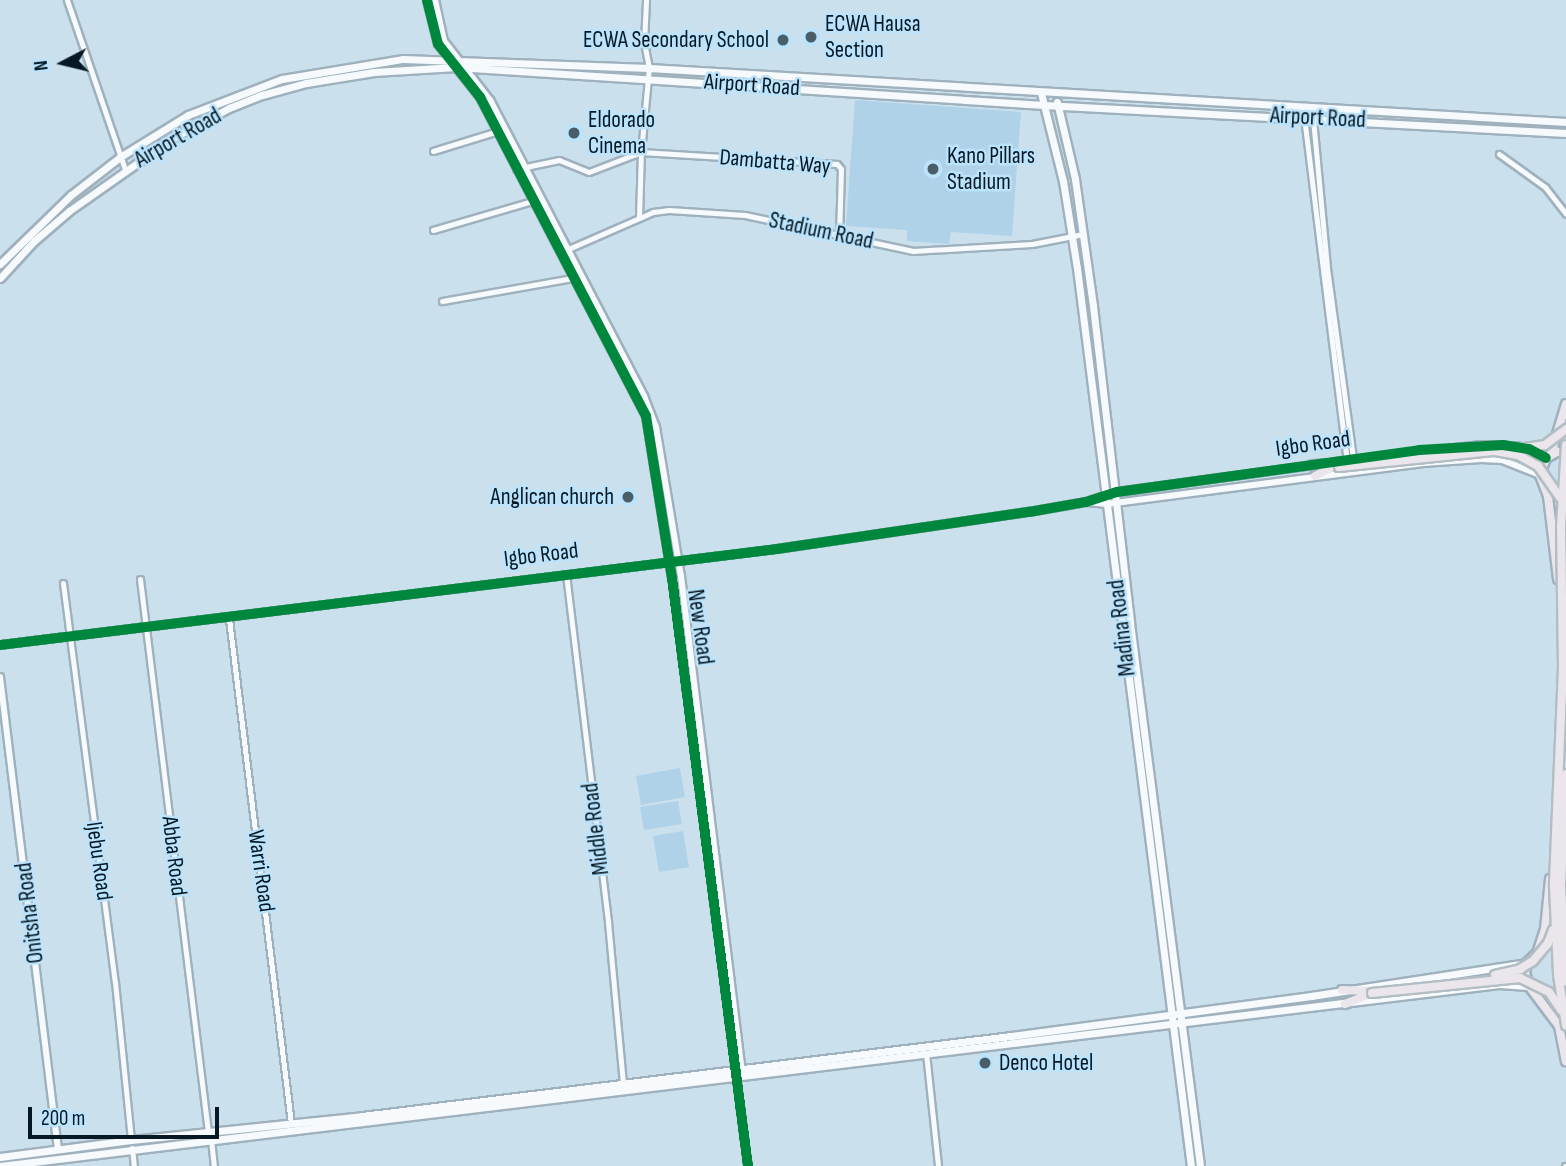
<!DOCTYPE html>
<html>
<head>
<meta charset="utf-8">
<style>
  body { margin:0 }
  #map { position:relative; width:1566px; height:1166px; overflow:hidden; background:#cbe0ed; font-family:"Sofia Sans Condensed",sans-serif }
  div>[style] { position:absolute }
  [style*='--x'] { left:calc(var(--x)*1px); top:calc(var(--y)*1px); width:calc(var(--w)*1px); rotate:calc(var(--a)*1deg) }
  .green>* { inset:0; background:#afd2e8 }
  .roads { filter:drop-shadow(2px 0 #9fb1bd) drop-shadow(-2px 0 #9fb1bd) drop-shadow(0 2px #9fb1bd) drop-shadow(0 -2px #9fb1bd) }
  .minor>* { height:5px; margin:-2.5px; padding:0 2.5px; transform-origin:2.5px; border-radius:2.5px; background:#f7fafc }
  .tertiary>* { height:6px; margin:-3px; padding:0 3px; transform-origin:3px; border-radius:3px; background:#f7fafc }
  .secondary>* { height:7px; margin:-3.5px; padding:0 3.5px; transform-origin:3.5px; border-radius:3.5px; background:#f7fafc }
  .primary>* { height:8px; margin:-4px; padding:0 4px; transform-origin:4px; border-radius:4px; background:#eae6eb }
  .bridges { filter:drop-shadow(2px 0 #b2bdc4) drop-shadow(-2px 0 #b2bdc4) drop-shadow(0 2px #b2bdc4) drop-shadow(0 -2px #b2bdc4) }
  .primary-bridge>* { height:8px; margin:-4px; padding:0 4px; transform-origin:4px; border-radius:4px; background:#eae6eb }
  .cycleway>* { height:10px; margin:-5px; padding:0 5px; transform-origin:5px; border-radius:5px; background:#00873e }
  .dots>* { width:19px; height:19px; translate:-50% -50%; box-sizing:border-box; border:4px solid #bce3fc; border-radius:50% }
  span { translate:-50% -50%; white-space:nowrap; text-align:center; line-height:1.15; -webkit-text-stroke:5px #bce3fc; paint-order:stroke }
  .poi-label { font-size:23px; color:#051823 }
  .left { translate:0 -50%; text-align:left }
  .right { translate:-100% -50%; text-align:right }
  .street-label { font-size:23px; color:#051823 }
  .north { position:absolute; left:28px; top:28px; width:70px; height:70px; -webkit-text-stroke:5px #bce3fc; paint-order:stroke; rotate:263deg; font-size:19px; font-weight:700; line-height:28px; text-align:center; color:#051823 }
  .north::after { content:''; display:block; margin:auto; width:24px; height:32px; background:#051823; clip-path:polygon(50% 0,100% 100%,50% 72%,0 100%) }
  .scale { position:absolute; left:28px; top:1107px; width:191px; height:32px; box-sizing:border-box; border:4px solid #051823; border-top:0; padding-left:9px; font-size:21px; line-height:24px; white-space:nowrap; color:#051823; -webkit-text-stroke:5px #bce3fc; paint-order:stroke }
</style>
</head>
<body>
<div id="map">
  <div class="green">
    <i style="clip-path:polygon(855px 100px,1021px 112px,1012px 236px,951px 232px,949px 244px,907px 241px,907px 230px,846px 226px)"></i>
    <i style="clip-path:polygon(680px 768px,685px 797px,641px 805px,636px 776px)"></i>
    <i style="clip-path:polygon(678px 801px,682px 824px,644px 830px,640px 807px)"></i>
    <i style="clip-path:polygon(683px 831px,689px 867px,659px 872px,653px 836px)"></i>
  </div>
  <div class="roads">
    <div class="minor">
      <i style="--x:67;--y:0;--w:179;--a:71.1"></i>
      <i style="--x:1304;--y:117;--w:346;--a:82.9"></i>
      <i style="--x:1313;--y:119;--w:150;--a:84.6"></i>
      <i style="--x:1327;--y:268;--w:193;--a:82.2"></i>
      <i style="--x:433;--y:151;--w:68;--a:-17.1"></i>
      <i style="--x:1499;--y:154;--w:57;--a:35.7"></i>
      <i style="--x:1545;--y:187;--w:34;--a:52"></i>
      <i style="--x:516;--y:169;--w:44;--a:-11.8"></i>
      <i style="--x:559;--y:160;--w:32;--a:22"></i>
      <i style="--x:589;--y:172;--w:56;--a:-21"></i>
      <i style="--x:641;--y:152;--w:196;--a:3.5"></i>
      <i style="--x:837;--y:164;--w:6;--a:51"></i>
      <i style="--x:841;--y:169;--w:68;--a:91.7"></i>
      <i style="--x:639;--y:218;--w:66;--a:-88.3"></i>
      <i style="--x:641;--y:152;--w:84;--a:-84.6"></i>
      <i style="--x:649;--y:68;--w:25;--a:-101"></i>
      <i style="--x:644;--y:43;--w:43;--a:-87.3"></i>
      <i style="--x:433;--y:230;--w:103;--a:-16.3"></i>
      <i style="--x:566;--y:250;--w:95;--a:-23.6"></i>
      <i style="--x:653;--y:212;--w:16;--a:-7"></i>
      <i style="--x:669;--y:210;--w:76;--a:3.8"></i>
      <i style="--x:745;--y:215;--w:172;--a:12.1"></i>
      <i style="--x:913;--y:251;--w:119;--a:-3.4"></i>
      <i style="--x:1032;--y:244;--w:52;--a:-11.1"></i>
      <i style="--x:442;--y:301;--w:133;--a:-10"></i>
      <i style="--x:566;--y:574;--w:351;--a:83.1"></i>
      <i style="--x:608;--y:922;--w:163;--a:84.7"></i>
      <i style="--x:140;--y:579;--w:557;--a:82.99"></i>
      <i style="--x:63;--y:583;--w:402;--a:82.6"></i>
      <i style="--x:115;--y:982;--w:159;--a:84.2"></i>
      <i style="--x:229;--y:619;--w:508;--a:82.99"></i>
      <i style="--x:926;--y:1053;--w:114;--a:83.9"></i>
      <i style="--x:211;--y:1139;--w:27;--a:84"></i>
      <i style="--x:132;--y:1148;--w:18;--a:84"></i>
      <i style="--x:1565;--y:1166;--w:1;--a:0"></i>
    </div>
    <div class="tertiary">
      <i style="--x:427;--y:0;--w:45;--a:76"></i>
      <i style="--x:438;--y:44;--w:68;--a:51.6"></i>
      <i style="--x:480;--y:97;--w:360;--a:62.5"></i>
      <i style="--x:646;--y:416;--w:164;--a:80.9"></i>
      <i style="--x:672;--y:578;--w:593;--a:82.64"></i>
      <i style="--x:435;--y:0;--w:42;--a:77.6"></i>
      <i style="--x:444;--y:41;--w:75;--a:52.1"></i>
      <i style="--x:490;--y:100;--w:334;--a:62.5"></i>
      <i style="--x:644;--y:396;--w:33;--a:69"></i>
      <i style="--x:656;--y:427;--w:151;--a:80.5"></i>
      <i style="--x:681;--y:576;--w:501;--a:83"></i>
      <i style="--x:1336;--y:462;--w:146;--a:-6.7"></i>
      <i style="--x:1481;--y:445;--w:36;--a:2"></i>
      <i style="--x:1517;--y:446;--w:31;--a:22"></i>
      <i style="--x:1088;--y:502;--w:19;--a:6"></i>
      <i style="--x:1107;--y:504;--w:319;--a:-7.4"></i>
      <i style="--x:1423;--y:463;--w:58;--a:-3.9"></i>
      <i style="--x:1481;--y:459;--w:21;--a:3"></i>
      <i style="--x:1502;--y:460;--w:41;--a:21.5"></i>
      <i style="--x:0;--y:645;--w:783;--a:-7.04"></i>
      <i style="--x:777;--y:549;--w:255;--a:-8.4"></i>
      <i style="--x:1029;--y:512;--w:58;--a:-10"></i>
      <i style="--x:1086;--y:502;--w:33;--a:-18"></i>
      <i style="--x:1117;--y:492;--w:200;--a:-7.8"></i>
      <i style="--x:0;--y:677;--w:476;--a:83"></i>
    </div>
    <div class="secondary">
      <i style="--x:1041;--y:93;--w:91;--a:76"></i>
      <i style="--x:1063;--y:181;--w:88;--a:80.9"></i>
      <i style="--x:1077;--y:268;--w:905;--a:82.77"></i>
      <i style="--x:1057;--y:102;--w:79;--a:76.8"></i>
      <i style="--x:1075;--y:179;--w:128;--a:81.9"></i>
      <i style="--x:1093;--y:306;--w:319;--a:83.3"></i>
      <i style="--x:1130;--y:623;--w:547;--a:82.65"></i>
      <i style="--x:0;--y:264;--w:99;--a:-44.2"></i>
      <i style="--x:71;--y:195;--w:62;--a:-37.8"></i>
      <i style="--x:120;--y:157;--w:80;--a:-31.7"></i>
      <i style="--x:188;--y:115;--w:101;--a:-21"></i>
      <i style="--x:282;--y:79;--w:123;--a:-9.4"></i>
      <i style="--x:403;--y:59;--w:246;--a:2.1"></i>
      <i style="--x:649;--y:68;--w:919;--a:3.37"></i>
      <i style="--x:0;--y:278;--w:50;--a:-47.4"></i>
      <i style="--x:34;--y:241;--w:46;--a:-40.6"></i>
      <i style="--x:69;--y:211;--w:127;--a:-35.1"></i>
      <i style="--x:173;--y:138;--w:64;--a:-28.2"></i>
      <i style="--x:229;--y:108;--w:35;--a:-22"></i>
      <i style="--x:262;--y:95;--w:46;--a:-15.3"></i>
      <i style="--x:306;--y:83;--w:69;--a:-9.2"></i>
      <i style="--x:374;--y:72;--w:82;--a:-3.5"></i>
      <i style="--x:456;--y:67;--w:589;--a:3.7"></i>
      <i style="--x:1044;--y:105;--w:523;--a:3.07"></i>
      <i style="--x:0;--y:1157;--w:132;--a:-7.4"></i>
      <i style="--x:131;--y:1140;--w:232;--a:-5.9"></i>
      <i style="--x:362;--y:1116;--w:654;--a:-7.03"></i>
      <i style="--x:1011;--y:1036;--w:303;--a:-7.6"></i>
      <i style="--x:1311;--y:996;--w:219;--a:-8.7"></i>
      <i style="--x:0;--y:1166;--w:1510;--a:-6.92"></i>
      <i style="--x:1499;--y:984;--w:30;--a:4"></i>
    </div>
    <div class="primary">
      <i style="--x:1551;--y:454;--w:52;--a:-73.3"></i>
      <i style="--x:1313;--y:465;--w:26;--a:-2"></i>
      <i style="--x:1315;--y:476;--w:18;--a:-27"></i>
      <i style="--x:1558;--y:579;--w:84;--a:-96.9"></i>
      <i style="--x:1548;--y:496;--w:22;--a:-111"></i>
      <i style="--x:1540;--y:475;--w:18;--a:-71"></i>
      <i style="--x:1546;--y:458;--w:13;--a:-29"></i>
      <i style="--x:1557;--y:452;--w:9;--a:0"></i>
      <i style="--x:1550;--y:879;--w:50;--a:95.7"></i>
      <i style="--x:1545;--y:929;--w:25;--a:108"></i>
      <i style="--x:1537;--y:953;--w:14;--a:135"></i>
      <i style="--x:1527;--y:963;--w:10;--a:101"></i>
      <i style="--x:1525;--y:973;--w:14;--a:73"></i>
      <i style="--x:1529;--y:986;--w:50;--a:53.1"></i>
      <i style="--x:1559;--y:1026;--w:36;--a:79"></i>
      <i style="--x:1342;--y:990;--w:23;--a:2"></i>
      <i style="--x:1345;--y:1004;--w:29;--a:-22"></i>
    </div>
  </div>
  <div class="bridges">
    <div class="primary-bridge">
      <i style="--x:1566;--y:445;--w:81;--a:93.5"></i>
      <i style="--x:1561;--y:526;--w:141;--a:89.2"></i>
      <i style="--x:1563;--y:667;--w:219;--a:92.4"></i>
      <i style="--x:1554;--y:886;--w:89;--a:87.4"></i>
      <i style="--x:1558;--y:975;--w:51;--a:80.9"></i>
      <i style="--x:1512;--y:450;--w:33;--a:-9"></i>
      <i style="--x:1545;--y:445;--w:26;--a:-37"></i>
      <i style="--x:1339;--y:467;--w:157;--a:-5.9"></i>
      <i style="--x:1495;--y:451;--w:23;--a:10"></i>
      <i style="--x:1518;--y:455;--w:23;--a:29"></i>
      <i style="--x:1538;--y:466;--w:39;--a:55"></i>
      <i style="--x:1566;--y:774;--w:112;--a:92.6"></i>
      <i style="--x:1561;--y:886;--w:96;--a:87"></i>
      <i style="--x:1495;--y:975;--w:26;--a:-13"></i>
      <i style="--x:1520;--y:969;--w:15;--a:-32"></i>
      <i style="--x:1533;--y:961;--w:23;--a:-50"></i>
      <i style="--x:1548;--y:943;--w:14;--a:-69"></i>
      <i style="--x:1372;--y:993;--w:149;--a:-5.8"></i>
      <i style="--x:1520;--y:978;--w:32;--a:26"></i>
      <i style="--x:1549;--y:992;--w:22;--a:56"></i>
    </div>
  </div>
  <div class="cycleway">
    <i style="--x:427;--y:0;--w:45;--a:76"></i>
    <i style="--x:438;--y:44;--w:68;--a:51.6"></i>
    <i style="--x:480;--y:97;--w:360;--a:62.5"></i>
    <i style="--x:646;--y:416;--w:164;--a:80.9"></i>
    <i style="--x:672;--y:578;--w:593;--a:82.64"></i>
    <i style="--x:0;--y:645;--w:783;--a:-7.04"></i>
    <i style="--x:777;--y:549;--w:255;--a:-8.4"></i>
    <i style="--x:1029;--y:512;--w:58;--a:-10"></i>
    <i style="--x:1086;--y:502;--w:33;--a:-18"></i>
    <i style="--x:1117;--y:492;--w:305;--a:-7.9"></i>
    <i style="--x:1419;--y:450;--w:84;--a:-3.4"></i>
    <i style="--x:1503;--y:445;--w:26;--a:9"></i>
    <i style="--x:1529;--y:449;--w:19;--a:28"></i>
  </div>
  <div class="dots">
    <i style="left:811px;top:37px;background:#4a5e6a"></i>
    <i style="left:783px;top:40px;background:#4a5e6a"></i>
    <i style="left:574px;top:133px;background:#4a5e6a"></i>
    <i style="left:933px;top:169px;background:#4a5e6a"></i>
    <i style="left:628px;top:497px;background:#4a5e6a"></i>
    <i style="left:985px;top:1063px;background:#4a5e6a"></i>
  </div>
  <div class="poi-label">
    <span class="left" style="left:825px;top:37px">ECWA Hausa<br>Section</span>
    <span class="right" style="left:769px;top:40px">ECWA Secondary School</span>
    <span class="left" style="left:588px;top:133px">Eldorado<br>Cinema</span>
    <span class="left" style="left:947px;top:169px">Kano Pillars<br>Stadium</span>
    <span class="right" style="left:614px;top:497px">Anglican church</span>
    <span class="left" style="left:999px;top:1063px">Denco Hotel</span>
  </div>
  <div class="street-label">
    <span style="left:752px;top:85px;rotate:4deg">Airport Road</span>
    <span style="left:1318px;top:118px;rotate:3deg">Airport Road</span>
    <span style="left:178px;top:138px;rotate:-30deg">Airport Road</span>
    <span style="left:775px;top:162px;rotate:5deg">Dambatta Way</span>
    <span style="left:821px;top:231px;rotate:12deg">Stadium Road</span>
    <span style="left:1313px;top:444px;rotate:-8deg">Igbo Road</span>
    <span style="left:541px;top:555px;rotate:-7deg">Igbo Road</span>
    <span style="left:700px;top:627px;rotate:82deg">New Road</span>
    <span style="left:1122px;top:628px;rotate:-97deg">Madina Road</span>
    <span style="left:596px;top:829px;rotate:-97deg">Middle Road</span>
    <span style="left:174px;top:856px;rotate:83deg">Abba Road</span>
    <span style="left:99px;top:861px;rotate:82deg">Ijebu Road</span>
    <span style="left:261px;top:871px;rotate:82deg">Warri Road</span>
    <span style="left:30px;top:913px;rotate:-97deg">Onitsha Road</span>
  </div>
  <div class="north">N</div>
  <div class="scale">200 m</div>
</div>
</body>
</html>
